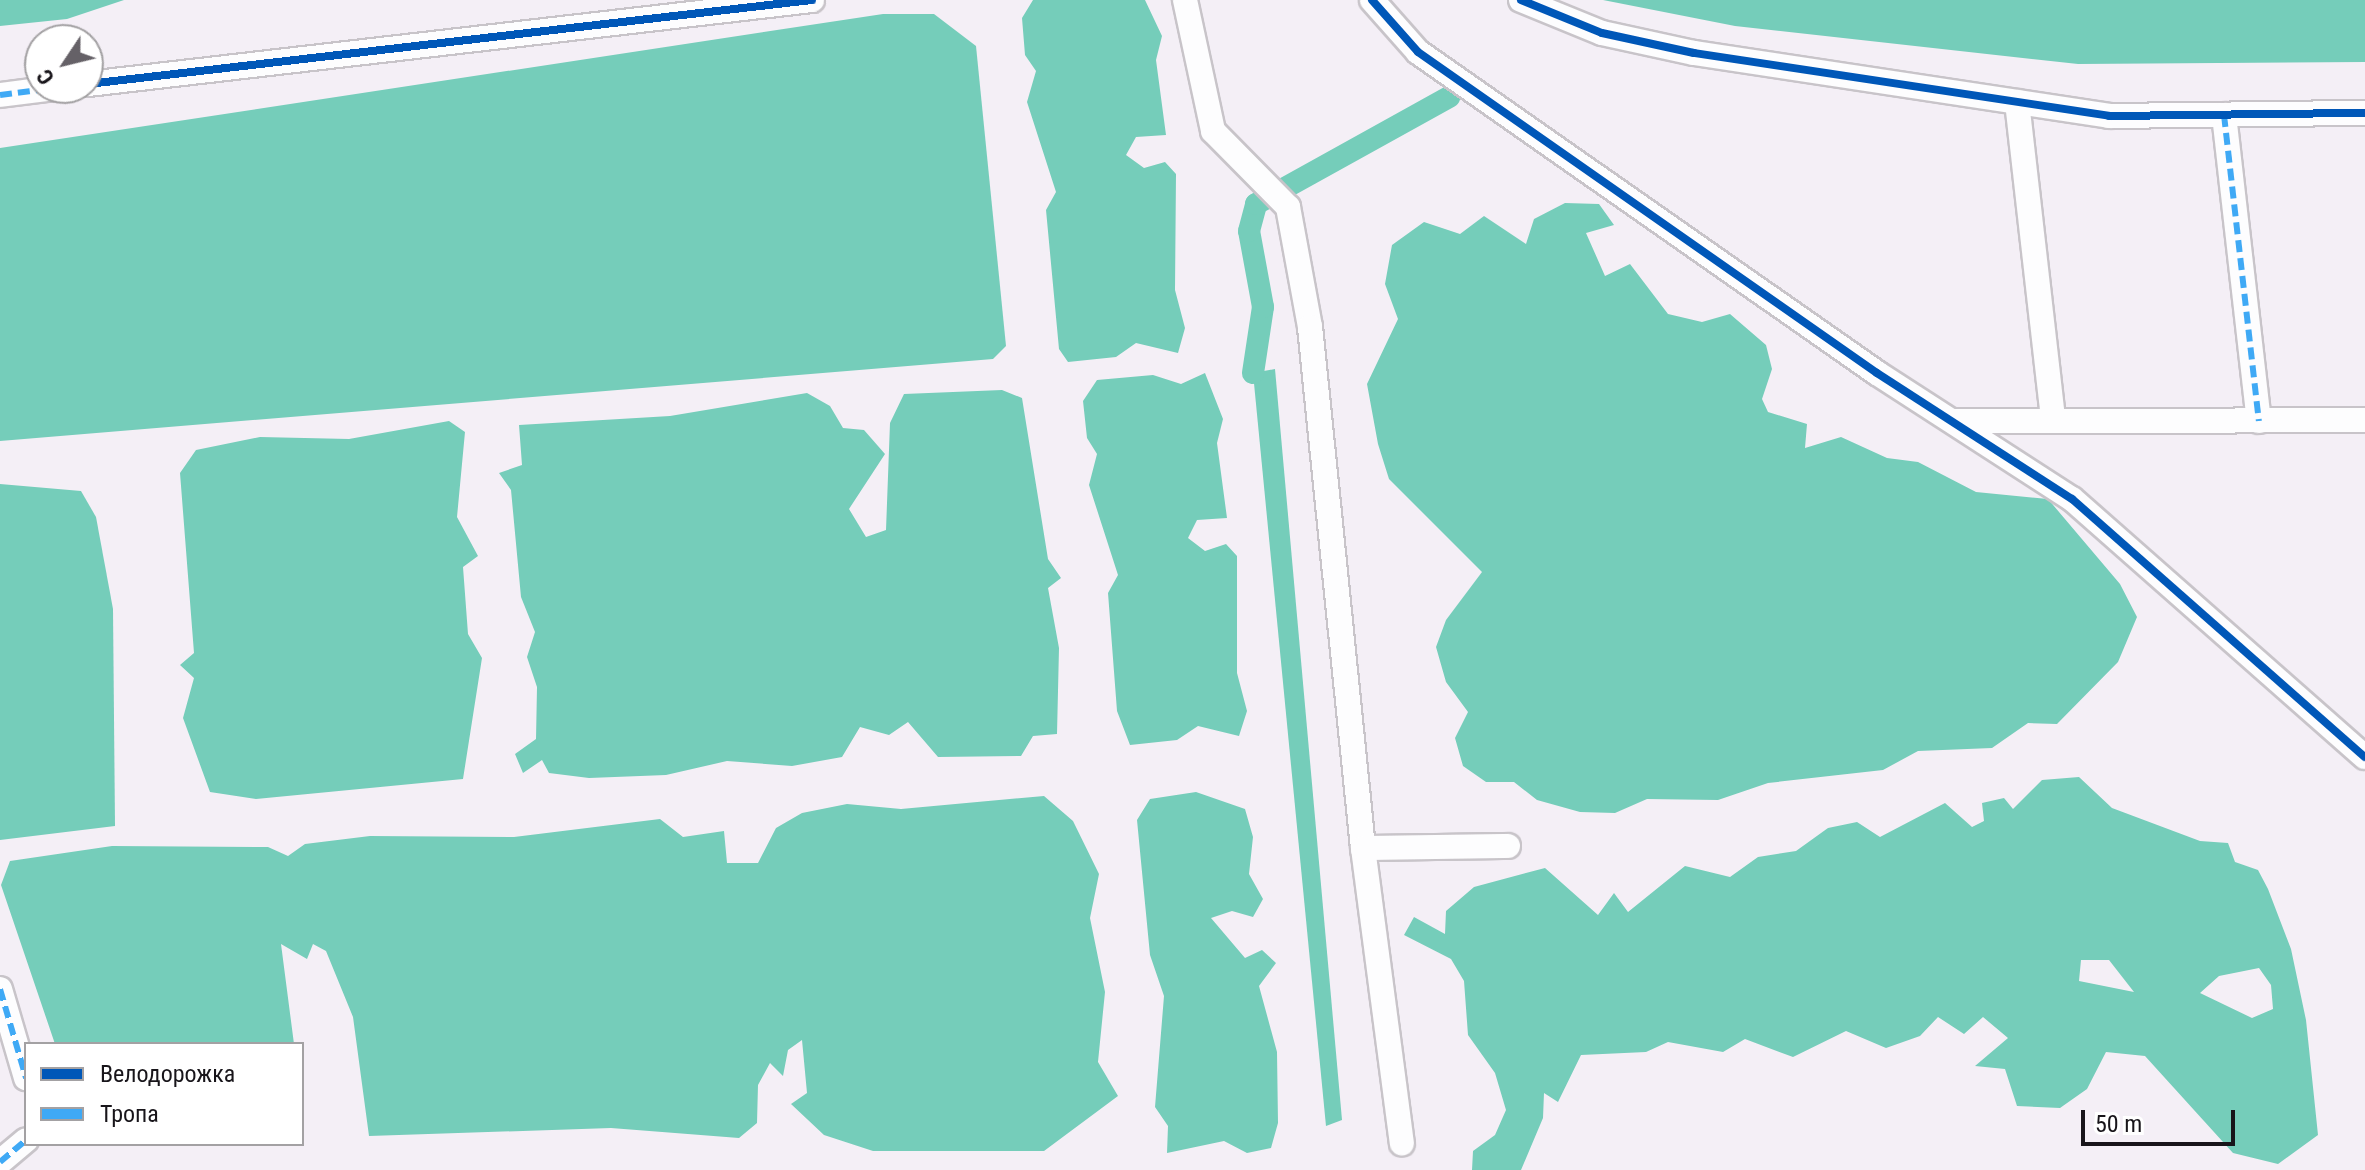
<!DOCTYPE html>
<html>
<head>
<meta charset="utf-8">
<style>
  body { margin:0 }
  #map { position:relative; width:2365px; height:1170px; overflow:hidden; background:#f4eff6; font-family:"Roboto Condensed",sans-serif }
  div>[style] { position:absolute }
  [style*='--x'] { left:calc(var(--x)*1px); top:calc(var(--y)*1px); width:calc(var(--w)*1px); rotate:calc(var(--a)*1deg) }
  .water>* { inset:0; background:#75cdba }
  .canal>* { height:22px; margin:-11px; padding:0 11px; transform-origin:11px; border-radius:11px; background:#75cdba }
  .roads { filter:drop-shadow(2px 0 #c8c4c9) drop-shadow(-2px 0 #c8c4c9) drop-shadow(0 2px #c8c4c9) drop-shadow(0 -2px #c8c4c9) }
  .minor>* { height:24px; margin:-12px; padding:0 12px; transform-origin:12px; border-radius:12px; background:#fdfdfe }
  .quiet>* { height:6px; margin-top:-3px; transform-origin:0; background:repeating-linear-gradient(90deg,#3fa9f5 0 12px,transparent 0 18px) }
  .cycleway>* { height:8px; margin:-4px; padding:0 4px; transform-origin:4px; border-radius:4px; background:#0057b8 }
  span { translate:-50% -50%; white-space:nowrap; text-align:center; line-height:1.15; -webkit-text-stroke:6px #fff; paint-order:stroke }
  .legend { position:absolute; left:24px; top:1042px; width:280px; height:104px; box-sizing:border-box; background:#fff; border:2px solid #a3a1a3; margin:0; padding:10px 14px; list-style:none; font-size:24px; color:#18151a }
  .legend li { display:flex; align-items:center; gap:16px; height:40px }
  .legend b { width:40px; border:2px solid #a3a1a3 }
  .north { position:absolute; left:24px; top:24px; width:80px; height:80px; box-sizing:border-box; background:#fff; border:2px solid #a3a1a3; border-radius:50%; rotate:235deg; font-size:22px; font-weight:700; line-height:32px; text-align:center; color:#18151a }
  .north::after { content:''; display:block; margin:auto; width:28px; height:36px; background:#656167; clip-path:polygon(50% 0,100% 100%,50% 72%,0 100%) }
  .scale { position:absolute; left:2081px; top:1110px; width:154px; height:36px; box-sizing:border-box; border:4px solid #18151a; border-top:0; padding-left:10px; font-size:24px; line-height:28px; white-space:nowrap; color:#18151a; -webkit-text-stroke:6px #fff; paint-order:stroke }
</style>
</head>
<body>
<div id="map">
  <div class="water">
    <i style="clip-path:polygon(0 0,124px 0,67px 19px,0 26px)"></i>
    <i style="clip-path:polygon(1033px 0,1145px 0,1162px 36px,1156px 60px,1166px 135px,1136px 137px,1126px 155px,1144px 168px,1165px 162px,1176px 174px,1175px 290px,1185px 328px,1178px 353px,1136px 343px,1116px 357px,1068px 362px,1059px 349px,1046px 210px,1056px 192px,1027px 102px,1036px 71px,1025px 55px,1022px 18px)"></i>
    <i style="clip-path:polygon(1603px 0,2365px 0,2365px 62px,2078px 64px,1735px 26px)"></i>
    <i style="clip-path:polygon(883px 14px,934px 14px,976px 46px,1006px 346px,993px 359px,0 441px,0 148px)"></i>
    <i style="clip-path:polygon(1565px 203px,1599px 204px,1614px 225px,1586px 233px,1605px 276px,1630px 264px,1668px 314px,1702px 322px,1730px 314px,1766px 345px,1772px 369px,1762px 399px,1768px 412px,1807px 424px,1805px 448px,1841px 437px,1887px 458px,1918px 462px,1976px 492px,2048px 499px,2120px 584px,2137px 617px,2118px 662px,2057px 724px,2028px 723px,1992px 748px,1918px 751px,1883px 770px,1768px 783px,1718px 800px,1647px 799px,1615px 813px,1580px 812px,1537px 800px,1514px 782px,1486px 782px,1463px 766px,1455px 738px,1468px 712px,1446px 682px,1436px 647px,1446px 620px,1482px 572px,1389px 479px,1378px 444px,1367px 384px,1398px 319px,1385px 284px,1392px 245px,1424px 222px,1460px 234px,1484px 216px,1526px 244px,1534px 219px)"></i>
    <i style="clip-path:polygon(1275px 369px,1342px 1120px,1326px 1126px,1253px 373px)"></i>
    <i style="clip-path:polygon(1205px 373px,1223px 419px,1217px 443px,1227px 518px,1197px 520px,1188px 538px,1205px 551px,1226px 544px,1237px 556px,1237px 673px,1247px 711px,1239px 736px,1198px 726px,1177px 740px,1130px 745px,1117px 711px,1108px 593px,1118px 575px,1089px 485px,1097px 454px,1087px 438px,1083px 401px,1097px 380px,1153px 375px,1181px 384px)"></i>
    <i style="clip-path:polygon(1002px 390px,1022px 398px,1048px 559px,1061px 578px,1048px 588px,1059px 648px,1057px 734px,1033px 736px,1021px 756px,938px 757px,908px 722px,889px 735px,860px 727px,842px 757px,792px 766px,727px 761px,666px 775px,589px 778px,549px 773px,542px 760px,523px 773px,515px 754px,536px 739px,537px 687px,527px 657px,535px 632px,521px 597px,511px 490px,499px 473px,522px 465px,519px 425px,670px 416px,807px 393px,830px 406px,843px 428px,864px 430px,885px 454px,849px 509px,866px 537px,886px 530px,890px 423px,904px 394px)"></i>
    <i style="clip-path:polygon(449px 421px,465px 432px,457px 517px,478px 556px,463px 567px,468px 634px,482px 658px,463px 779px,256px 799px,210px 792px,183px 718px,194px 678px,180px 665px,194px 653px,180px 473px,196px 450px,260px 437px,349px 439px)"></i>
    <i style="clip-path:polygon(0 484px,81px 491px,96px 517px,113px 609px,115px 826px,0 840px)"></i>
    <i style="clip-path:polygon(evenodd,2079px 777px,2112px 808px,2200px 841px,2228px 843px,2235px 862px,2258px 870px,2268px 889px,2291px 949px,2306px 1020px,2318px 1135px,2278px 1164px,2233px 1153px,2145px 1056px,2106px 1052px,2087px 1089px,2060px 1108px,2017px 1106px,2005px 1069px,1975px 1066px,2008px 1038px,1983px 1017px,1964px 1034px,1938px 1017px,1920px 1036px,1886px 1048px,1846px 1031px,1793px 1057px,1745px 1039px,1723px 1052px,1668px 1042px,1646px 1052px,1581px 1055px,1558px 1102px,1544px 1093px,1543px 1118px,1521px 1170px,1472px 1170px,1473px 1151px,1495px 1135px,1506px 1110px,1495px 1073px,1468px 1035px,1464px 981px,1451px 959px,1404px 935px,1414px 917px,1445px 934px,1446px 911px,1474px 887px,1545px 868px,1598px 915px,1614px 893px,1628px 912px,1685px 866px,1730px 877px,1758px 857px,1796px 851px,1828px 828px,1857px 822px,1880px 837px,1945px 803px,1972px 827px,1984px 821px,1982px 803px,2004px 798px,2013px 809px,2042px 780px,2079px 777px,2081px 960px,2109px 960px,2134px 992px,2079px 981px,2081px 960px,2079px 777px,2259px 968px,2271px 985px,2273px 1009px,2252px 1018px,2200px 993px,2219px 976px,2259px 968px)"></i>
    <i style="clip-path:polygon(1196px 792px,1245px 809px,1253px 837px,1249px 874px,1263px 899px,1253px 917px,1232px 911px,1211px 918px,1245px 958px,1262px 950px,1276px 963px,1259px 986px,1277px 1052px,1278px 1123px,1271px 1148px,1247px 1153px,1224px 1141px,1167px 1153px,1168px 1126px,1155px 1107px,1164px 996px,1150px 955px,1137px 820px,1150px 799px)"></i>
    <i style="clip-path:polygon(1044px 796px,1073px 821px,1099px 874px,1090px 918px,1105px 992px,1098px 1062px,1118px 1096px,1044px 1151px,873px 1151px,824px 1135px,791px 1104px,807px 1093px,802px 1040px,788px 1050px,783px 1076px,770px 1063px,758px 1085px,757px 1123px,739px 1138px,611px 1128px,369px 1136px,353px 1017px,326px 951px,313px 944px,307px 959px,281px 944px,294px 1044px,55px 1044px,1px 885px,10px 861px,112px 846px,268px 847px,288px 856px,305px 844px,370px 836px,514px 837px,660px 819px,683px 837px,724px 831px,727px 863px,758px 863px,776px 828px,802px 813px,847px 804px,901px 809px)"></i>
  </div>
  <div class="canal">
    <i style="--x:1253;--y:373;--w:67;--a:-81.4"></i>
    <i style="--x:1263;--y:307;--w:77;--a:-100.4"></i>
    <i style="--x:1249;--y:231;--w:28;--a:-75"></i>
    <i style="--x:1256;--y:204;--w:221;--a:-29"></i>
  </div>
  <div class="roads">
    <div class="minor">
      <i style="--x:1185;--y:0;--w:134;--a:77.9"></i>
      <i style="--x:1213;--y:131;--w:107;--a:45.4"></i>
      <i style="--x:1288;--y:207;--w:122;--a:79.6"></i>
      <i style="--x:1310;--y:327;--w:524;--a:84.19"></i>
      <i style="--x:1363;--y:848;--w:298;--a:82.5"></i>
      <i style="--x:1372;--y:0;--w:69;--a:48.5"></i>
      <i style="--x:1418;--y:52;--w:560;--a:34.97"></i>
      <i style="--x:1877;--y:373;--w:232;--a:32.9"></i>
      <i style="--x:2072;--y:499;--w:390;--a:41.4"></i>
      <i style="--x:1521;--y:0;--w:87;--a:22.2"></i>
      <i style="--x:1602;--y:33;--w:94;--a:12.3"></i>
      <i style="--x:1694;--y:53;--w:420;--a:8.6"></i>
      <i style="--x:2109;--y:116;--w:256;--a:-0.7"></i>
      <i style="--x:88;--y:84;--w:729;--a:-6.62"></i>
      <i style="--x:0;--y:95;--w:55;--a:-7.3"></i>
      <i style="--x:2017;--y:102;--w:318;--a:83.5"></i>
      <i style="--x:2224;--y:115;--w:308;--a:83.5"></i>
      <i style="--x:1953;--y:421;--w:412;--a:-0.1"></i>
      <i style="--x:1363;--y:848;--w:145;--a:-0.8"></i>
      <i style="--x:0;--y:989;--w:93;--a:73.7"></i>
      <i style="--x:0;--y:1162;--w:34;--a:-40"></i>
    </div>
  </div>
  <div class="quiet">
    <i style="--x:0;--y:95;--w:55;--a:-7.3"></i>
    <i style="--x:2224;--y:115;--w:308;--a:83.5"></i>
    <i style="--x:0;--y:989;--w:93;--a:73.7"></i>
    <i style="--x:0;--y:1162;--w:34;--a:-40"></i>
  </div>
  <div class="cycleway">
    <i style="--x:1372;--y:0;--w:69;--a:48.5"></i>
    <i style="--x:1418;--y:52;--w:560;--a:34.97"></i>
    <i style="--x:1877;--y:373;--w:232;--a:32.9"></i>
    <i style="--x:2072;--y:499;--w:390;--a:41.4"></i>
    <i style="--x:1521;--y:0;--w:87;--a:22.2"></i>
    <i style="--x:1602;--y:33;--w:94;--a:12.3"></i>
    <i style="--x:1694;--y:53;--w:420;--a:8.6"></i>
    <i style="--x:2109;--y:116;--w:256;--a:-0.7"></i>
    <i style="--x:88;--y:84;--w:729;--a:-6.62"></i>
  </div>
  <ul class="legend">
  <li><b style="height:10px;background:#0057b8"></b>Велодорожка</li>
  <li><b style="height:10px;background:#3fa9f5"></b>Тропа</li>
  </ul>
  <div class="north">С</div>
  <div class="scale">50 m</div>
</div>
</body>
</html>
